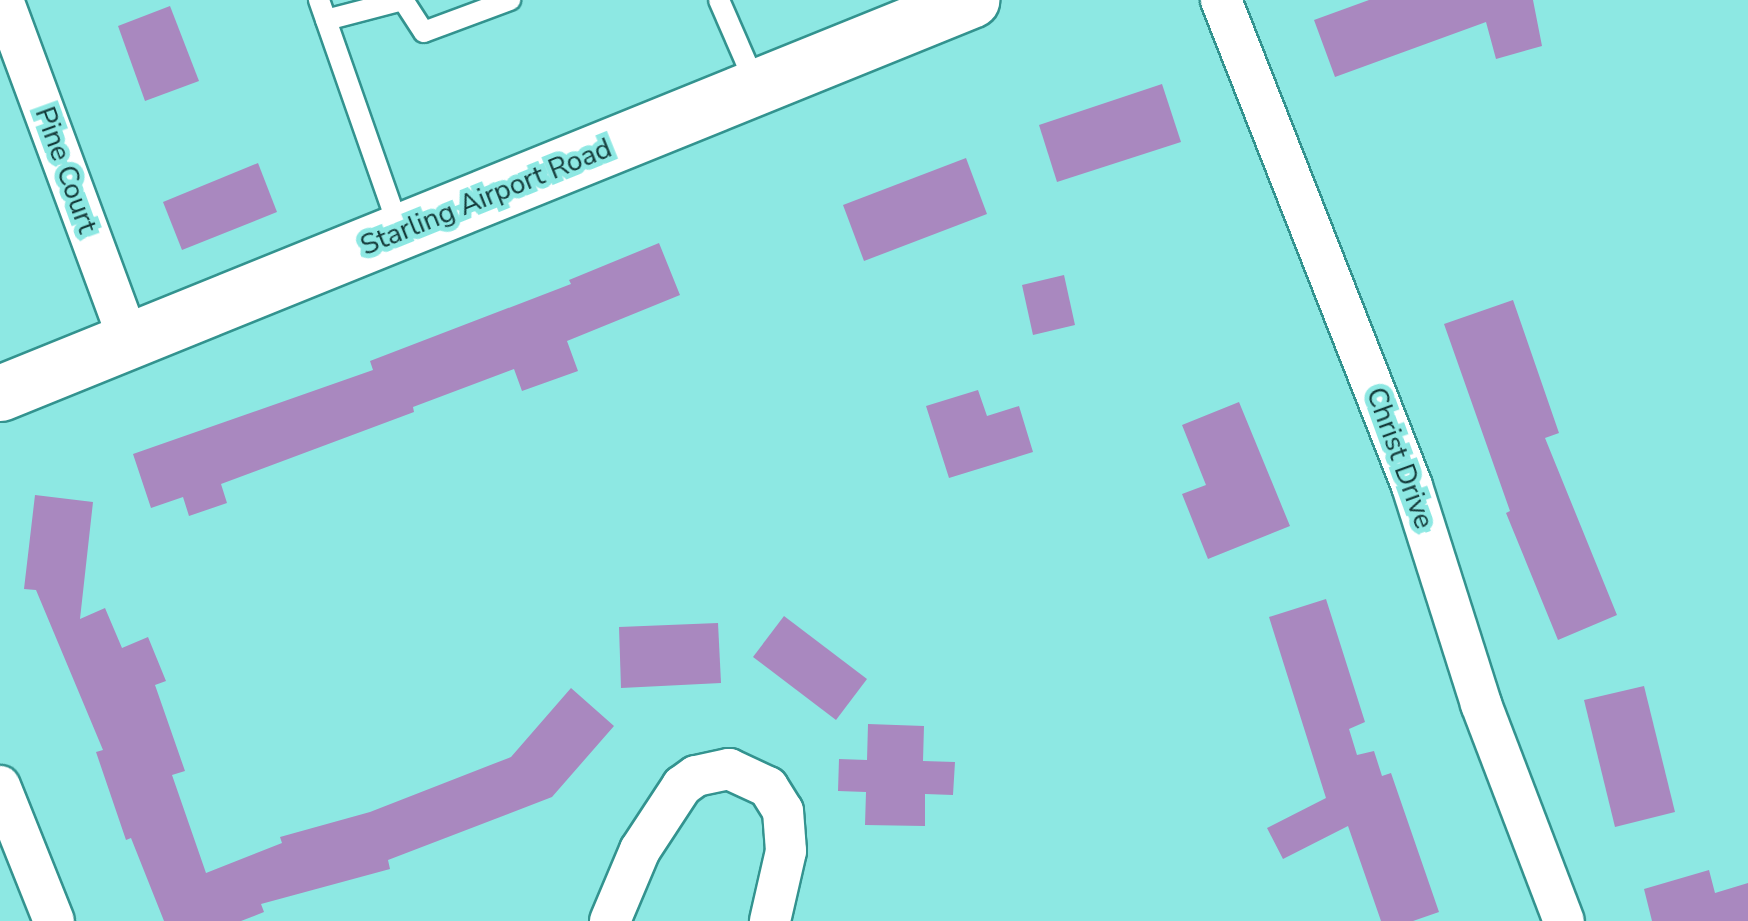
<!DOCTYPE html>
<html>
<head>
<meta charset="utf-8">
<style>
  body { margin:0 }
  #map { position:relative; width:1748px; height:921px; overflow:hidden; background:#8de8e3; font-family:"Nunito Sans",sans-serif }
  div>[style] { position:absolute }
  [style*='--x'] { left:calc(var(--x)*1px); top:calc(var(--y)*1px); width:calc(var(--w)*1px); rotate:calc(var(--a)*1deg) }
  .building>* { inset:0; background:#a988bf }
  .roads { filter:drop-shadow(2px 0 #33938f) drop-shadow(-2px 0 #33938f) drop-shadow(0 2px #33938f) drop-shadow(0 -2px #33938f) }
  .lane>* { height:20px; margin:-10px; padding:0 10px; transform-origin:10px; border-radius:10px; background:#fff }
  .street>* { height:40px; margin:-20px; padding:0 20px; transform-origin:20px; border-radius:20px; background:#fff }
  .secondary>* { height:55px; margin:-27.5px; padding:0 27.5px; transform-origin:27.5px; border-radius:27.5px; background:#fff }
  span { translate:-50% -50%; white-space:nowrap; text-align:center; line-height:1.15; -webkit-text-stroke:10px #8de8e3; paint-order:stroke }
  .street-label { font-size:28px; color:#143b3a }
</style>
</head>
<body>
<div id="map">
  <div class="building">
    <i style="clip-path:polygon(1369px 0,1533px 0,1542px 46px,1496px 59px,1486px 22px,1335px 77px,1314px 20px)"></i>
    <i style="clip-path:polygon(170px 6px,199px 81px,145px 101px,118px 26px)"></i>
    <i style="clip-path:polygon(1162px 84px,1181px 142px,1057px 182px,1039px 125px)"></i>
    <i style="clip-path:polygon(966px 158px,987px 214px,864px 261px,843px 205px)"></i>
    <i style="clip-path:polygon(258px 163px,277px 212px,182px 250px,163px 202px)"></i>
    <i style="clip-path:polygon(659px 243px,680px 295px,567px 341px,578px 371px,522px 391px,514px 369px,413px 407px,414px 412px,221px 484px,227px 503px,189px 516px,183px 497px,151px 508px,133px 454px,373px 370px,370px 361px,571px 284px,569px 280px)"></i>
    <i style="clip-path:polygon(1064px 275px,1075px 325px,1033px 335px,1022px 285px)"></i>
    <i style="clip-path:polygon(1513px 300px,1559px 433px,1545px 438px,1617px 615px,1558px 640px,1506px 513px,1510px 511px,1444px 324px)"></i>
    <i style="clip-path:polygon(978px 390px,987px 416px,1019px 406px,1033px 452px,949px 478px,926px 406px)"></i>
    <i style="clip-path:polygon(1239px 402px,1290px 526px,1208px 559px,1182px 494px,1206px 485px,1182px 425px)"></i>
    <i style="clip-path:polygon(35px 495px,93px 502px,80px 619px,105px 608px,122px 648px,148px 637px,166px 681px,155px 685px,185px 771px,172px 775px,206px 873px,282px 843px,280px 837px,370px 812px,511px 757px,571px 688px,614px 726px,552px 797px,388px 860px,390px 869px,261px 904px,264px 912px,241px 921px,164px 921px,131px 838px,126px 840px,96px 752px,103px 750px,36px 590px,24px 589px)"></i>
    <i style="clip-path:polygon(1326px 599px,1365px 722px,1349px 729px,1357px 755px,1374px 751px,1382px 776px,1391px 773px,1439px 912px,1413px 921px,1381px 921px,1348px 826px,1283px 859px,1267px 828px,1326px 798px,1269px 617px)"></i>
    <i style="clip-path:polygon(784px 616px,867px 679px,836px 720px,753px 657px)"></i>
    <i style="clip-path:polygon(718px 623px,721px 683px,621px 688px,619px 627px)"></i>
    <i style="clip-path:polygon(1644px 686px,1675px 812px,1615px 827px,1584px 700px)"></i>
    <i style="clip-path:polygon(868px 724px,924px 726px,923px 761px,955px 762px,953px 795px,925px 794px,925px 826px,865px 825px,866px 792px,838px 791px,839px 759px,867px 760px)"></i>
    <i style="clip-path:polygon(1709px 870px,1715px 893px,1748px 883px,1748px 921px,1652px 921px,1644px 889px)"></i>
  </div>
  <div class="roads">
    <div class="lane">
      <i style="--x:319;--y:0;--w:243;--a:70.7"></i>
      <i style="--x:719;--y:0;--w:93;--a:66.5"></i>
      <i style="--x:326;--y:20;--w:80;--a:-14.6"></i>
      <i style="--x:403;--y:0;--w:38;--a:57"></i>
      <i style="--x:424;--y:32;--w:92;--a:-20.4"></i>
    </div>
    <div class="street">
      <i style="--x:3;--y:0;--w:363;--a:69.7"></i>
      <i style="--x:1221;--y:0;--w:522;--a:68.54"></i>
      <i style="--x:1412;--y:486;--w:229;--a:72.4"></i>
      <i style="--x:1481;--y:704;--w:232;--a:69.1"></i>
      <i style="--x:0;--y:786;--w:145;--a:68.2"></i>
      <i style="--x:610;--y:921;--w:77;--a:-67.1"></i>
      <i style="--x:640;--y:850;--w:77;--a:-56.7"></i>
      <i style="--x:682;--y:786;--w:17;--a:-36"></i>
      <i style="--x:696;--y:776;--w:34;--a:-12"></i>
      <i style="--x:729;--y:769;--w:43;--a:24.8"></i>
      <i style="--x:768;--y:787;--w:28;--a:58"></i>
      <i style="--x:783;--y:811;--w:40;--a:85.7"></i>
      <i style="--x:786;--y:851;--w:72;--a:102.9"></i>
    </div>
    <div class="secondary">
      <i style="--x:0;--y:393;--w:1048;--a:-22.04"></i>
    </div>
  </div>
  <div class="street-label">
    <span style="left:66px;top:170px;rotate:70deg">Pine Court</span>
    <span style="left:486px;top:197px;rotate:-22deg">Starling Airport Road</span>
    <span style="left:1400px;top:458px;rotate:70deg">Christ Drive</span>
  </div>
</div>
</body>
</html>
